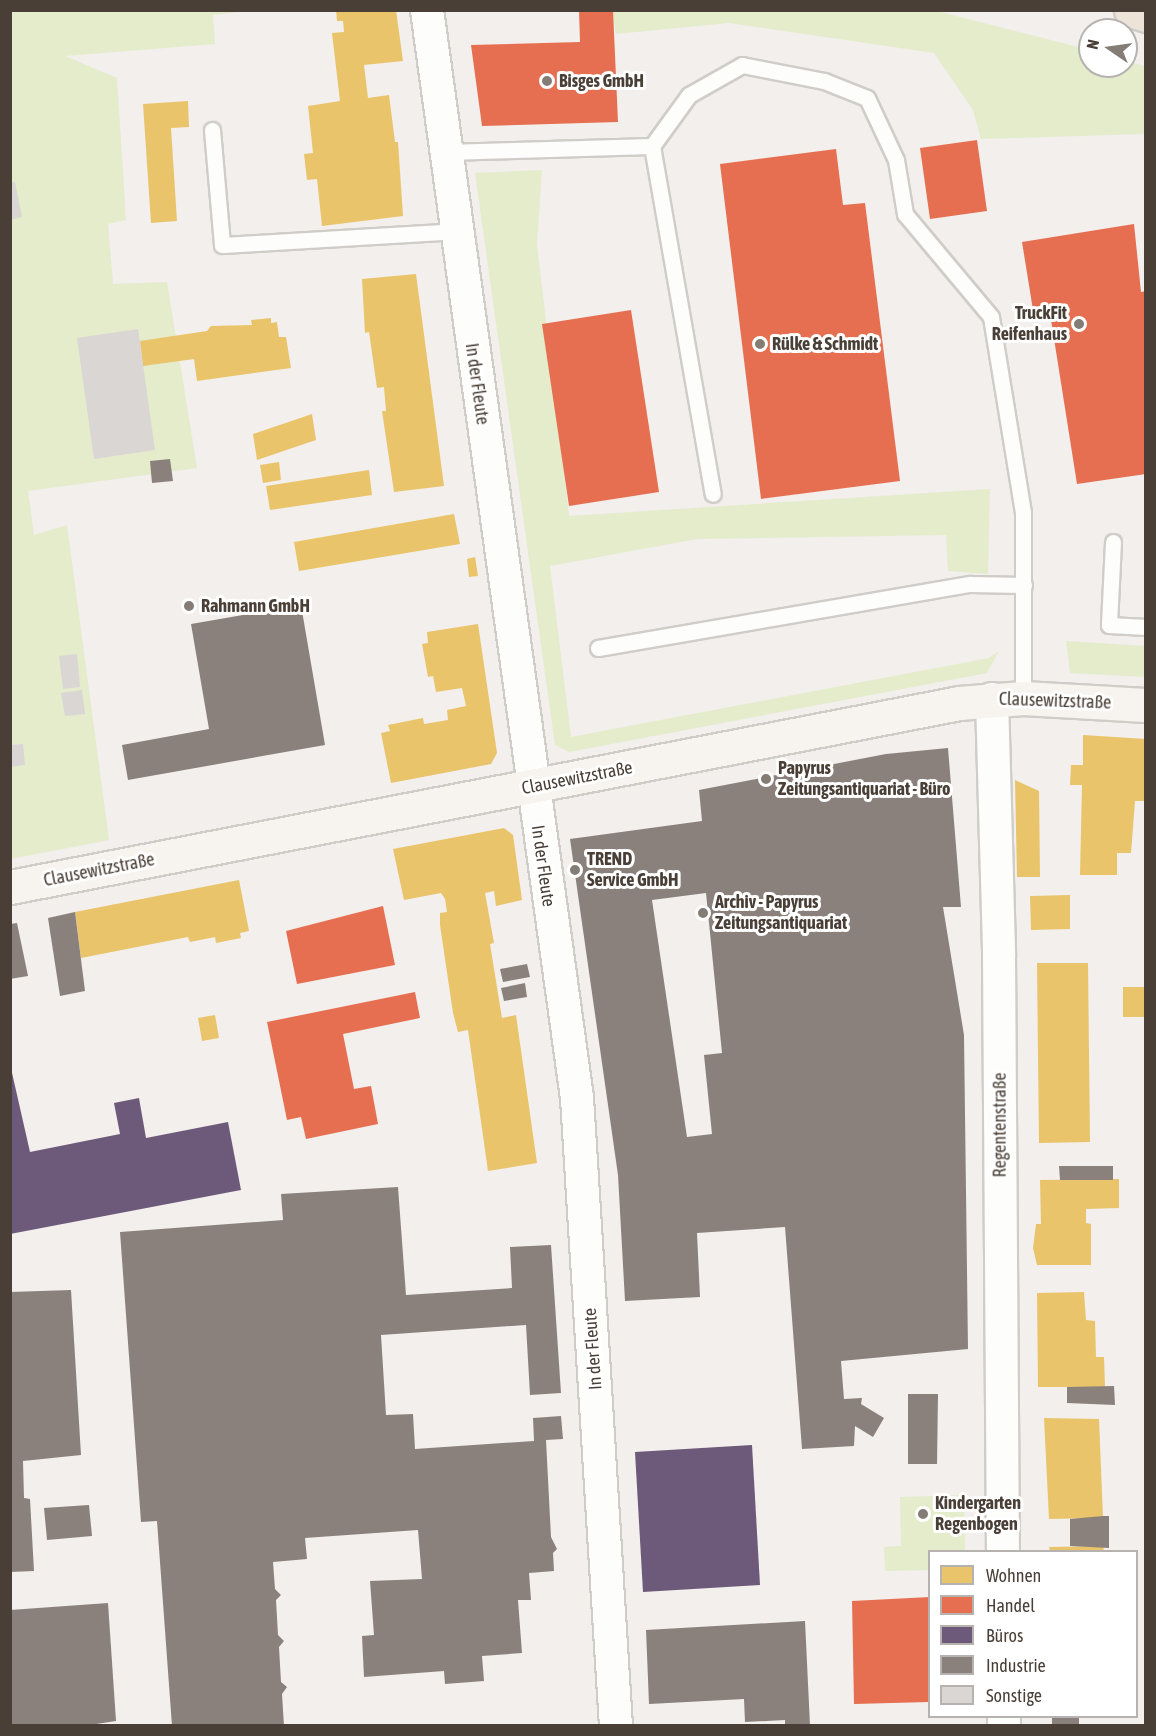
<!DOCTYPE html>
<html>
<head>
<meta charset="utf-8">
<style>
  body { margin:0 }
  #map { position:relative; width:1156px; height:1736px; overflow:hidden; background:#f2efec; font-family:"Asap Condensed",sans-serif }
  div>[style] { position:absolute }
  [style*='--x'] { left:calc(var(--x)*1px); top:calc(var(--y)*1px); width:calc(var(--w)*1px); rotate:calc(var(--a)*1deg) }
  .green>* { inset:0; background:#e4eccc }
  .homes>* { inset:0; background:#e9c46a }
  .shops>* { inset:0; background:#e76f51 }
  .offices>* { inset:0; background:#6d597a }
  .industry>* { inset:0; background:#8a817c }
  .building>* { inset:0; background:#dad6d3 }
  .roads { filter:drop-shadow(2px 0 #d0cdc9) drop-shadow(-2px 0 #d0cdc9) drop-shadow(0 2px #d0cdc9) drop-shadow(0 -2px #d0cdc9) }
  .lane>* { height:15px; margin:-7.5px; padding:0 7.5px; transform-origin:7.5px; border-radius:7.5px; background:#fdfdfc }
  .street>* { height:32px; margin:-16px; padding:0 16px; transform-origin:16px; border-radius:16px; background:#fdfdfc }
  .secondary>* { height:33px; margin:-16.5px; padding:0 16.5px; transform-origin:16.5px; border-radius:16.5px; background:#f7f4ef }
  .highway>* { height:33px; margin:-16.5px; padding:0 16.5px; transform-origin:16.5px; border-radius:16.5px; background:#ede3d9 }
  .dots>* { width:16px; height:16px; translate:-50% -50%; box-sizing:border-box; border:3px solid #fff; border-radius:50% }
  span { translate:-50% -50%; white-space:nowrap; text-align:center; line-height:1.15; -webkit-text-stroke:6px #fff; paint-order:stroke }
  .poi-label { font-size:18px; color:#493f37; font-weight:700 }
  .left { translate:0 -50%; text-align:left }
  .right { translate:-100% -50%; text-align:right }
  .street-label { font-size:18px; color:#493f37 }
  .frame { position:absolute; inset:0; border:12px solid #493f37; pointer-events:none }
  .legend { position:absolute; left:928px; top:1550px; width:210px; height:168px; box-sizing:border-box; background:#fff; border:2px solid #b6b2af; margin:0; padding:8px 10px; list-style:none; font-size:18px; color:#493f37 }
  .legend li { display:flex; align-items:center; gap:12px; height:30px }
  .legend b { width:30px; border:2px solid #b6b2af }
  .north { position:absolute; left:1078px; top:18px; width:60px; height:60px; box-sizing:border-box; background:#fff; border:2px solid #b6b2af; border-radius:50%; rotate:283deg; font-size:16px; font-weight:700; line-height:24px; text-align:center; color:#493f37 }
  .north::after { content:''; display:block; margin:auto; width:21px; height:27px; background:#847d76; clip-path:polygon(50% 0,100% 100%,50% 72%,0 100%) }
</style>
</head>
<body>
<div id="map">
  <div class="green">
    <i style="clip-path:polygon(11px 11px,249px 11px,213px 15px,215px 44px,65px 56px,117px 78px,126px 220px,108px 224px,113px 284px,167px 282px,197px 468px,28px 491px,34px 535px,67px 525px,109px 840px,11px 859px)"></i>
    <i style="clip-path:polygon(612px 11px,937px 11px,1090px 50px,1090px 66px,1126px 66px,1126px 61px,1145px 66px,1145px 134px,981px 139px,973px 110px,934px 53px,729px 23px,616px 34px)"></i>
    <i style="clip-path:polygon(542px 170px,537px 245px,569px 516px,990px 489px,988px 574px,948px 571px,946px 535px,697px 539px,550px 566px,571px 737px,989px 658px,999px 651px,987px 673px,569px 752px,555px 745px,475px 173px)"></i>
    <i style="clip-path:polygon(1066px 641px,1145px 646px,1145px 677px,1070px 673px)"></i>
    <i style="clip-path:polygon(964px 1495px,965px 1550px,930px 1552px,929px 1570px,885px 1571px,884px 1547px,901px 1546px,900px 1497px)"></i>
  </div>
  <div class="homes">
    <i style="clip-path:polygon(336px 10px,396px 10px,403px 61px,364px 65px,368px 98px,389px 95px,395px 142px,398px 142px,403px 216px,322px 226px,317px 179px,307px 180px,304px 154px,313px 153px,308px 106px,340px 101px,332px 33px,344px 32px,343px 21px,337px 21px)"></i>
    <i style="clip-path:polygon(188px 101px,189px 127px,171px 128px,177px 221px,151px 223px,143px 104px)"></i>
    <i style="clip-path:polygon(416px 274px,444px 486px,394px 492px,382px 411px,386px 411px,384px 387px,377px 388px,369px 332px,365px 333px,362px 279px)"></i>
    <i style="clip-path:polygon(271px 318px,271px 323px,277px 322px,279px 337px,286px 337px,291px 368px,197px 381px,194px 359px,143px 366px,140px 341px,207px 331px,211px 326px,252px 325px,251px 320px)"></i>
    <i style="clip-path:polygon(312px 414px,316px 440px,257px 460px,253px 434px)"></i>
    <i style="clip-path:polygon(279px 462px,281px 480px,263px 483px,260px 465px)"></i>
    <i style="clip-path:polygon(369px 470px,372px 495px,270px 510px,266px 486px)"></i>
    <i style="clip-path:polygon(454px 514px,460px 544px,299px 571px,294px 542px)"></i>
    <i style="clip-path:polygon(475px 557px,478px 576px,469px 577px,467px 559px)"></i>
    <i style="clip-path:polygon(478px 624px,497px 753px,491px 764px,391px 783px,381px 733px,390px 731px,388px 725px,423px 718px,424px 724px,448px 720px,447px 710px,466px 706px,462px 688px,436px 692px,433px 676px,428px 677px,422px 644px,428px 643px,427px 632px)"></i>
    <i style="clip-path:polygon(1083px 735px,1146px 739px,1146px 801px,1135px 801px,1131px 853px,1117px 853px,1117px 875px,1080px 875px,1082px 785px,1070px 785px,1071px 765px,1083px 765px)"></i>
    <i style="clip-path:polygon(1015px 780px,1039px 791px,1040px 877px,1017px 877px)"></i>
    <i style="clip-path:polygon(504px 828px,513px 835px,522px 900px,496px 906px,494px 891px,485px 893px,494px 943px,490px 944px,502px 1018px,516px 1015px,537px 1163px,488px 1171px,468px 1030px,458px 1032px,453px 1013px,440px 925px,440px 913px,447px 912px,445px 899px,441px 893px,404px 900px,393px 849px)"></i>
    <i style="clip-path:polygon(239px 880px,249px 931px,240px 933px,241px 938px,216px 943px,215px 937px,190px 942px,188px 937px,81px 958px,75px 912px)"></i>
    <i style="clip-path:polygon(1070px 895px,1070px 929px,1031px 930px,1030px 896px)"></i>
    <i style="clip-path:polygon(1037px 963px,1088px 963px,1090px 1142px,1039px 1143px)"></i>
    <i style="clip-path:polygon(1123px 987px,1146px 987px,1146px 1017px,1123px 1017px)"></i>
    <i style="clip-path:polygon(215px 1015px,219px 1038px,202px 1041px,198px 1018px)"></i>
    <i style="clip-path:polygon(1119px 1179px,1119px 1208px,1086px 1209px,1086px 1223px,1091px 1224px,1091px 1265px,1037px 1265px,1033px 1248px,1036px 1224px,1041px 1224px,1040px 1180px)"></i>
    <i style="clip-path:polygon(1084px 1292px,1086px 1320px,1095px 1321px,1096px 1357px,1104px 1357px,1105px 1387px,1038px 1387px,1037px 1293px)"></i>
    <i style="clip-path:polygon(1044px 1418px,1099px 1419px,1103px 1518px,1049px 1519px)"></i>
    <i style="clip-path:polygon(1103px 1546px,1104px 1551px,1050px 1551px,1049px 1547px)"></i>
  </div>
  <div class="shops">
    <i style="clip-path:polygon(579px 10px,613px 10px,618px 122px,482px 126px,471px 45px,580px 42px)"></i>
    <i style="clip-path:polygon(977px 140px,987px 211px,930px 219px,920px 148px)"></i>
    <i style="clip-path:polygon(836px 149px,843px 205px,865px 203px,900px 481px,761px 499px,720px 164px)"></i>
    <i style="clip-path:polygon(1134px 224px,1141px 292px,1146px 291px,1146px 474px,1077px 484px,1049px 307px,1033px 310px,1022px 242px)"></i>
    <i style="clip-path:polygon(631px 310px,659px 492px,569px 506px,542px 324px)"></i>
    <i style="clip-path:polygon(383px 906px,395px 965px,297px 984px,286px 931px)"></i>
    <i style="clip-path:polygon(415px 992px,420px 1018px,343px 1034px,354px 1089px,371px 1086px,378px 1124px,306px 1139px,301px 1117px,287px 1120px,267px 1022px)"></i>
    <i style="clip-path:polygon(930px 1597px,929px 1702px,854px 1704px,852px 1601px)"></i>
  </div>
  <div class="offices">
    <i style="clip-path:polygon(10px 1064px,30px 1152px,120px 1134px,114px 1103px,139px 1098px,146px 1138px,228px 1122px,241px 1190px,10px 1234px)"></i>
    <i style="clip-path:polygon(752px 1445px,760px 1585px,643px 1592px,635px 1452px)"></i>
  </div>
  <div class="industry">
    <i style="clip-path:polygon(170px 459px,173px 481px,152px 483px,150px 461px)"></i>
    <i style="clip-path:polygon(301px 605px,325px 745px,128px 780px,122px 745px,209px 729px,191px 624px)"></i>
    <i style="clip-path:polygon(evenodd,948px 748px,961px 907px,943px 907px,964px 1035px,968px 1349px,841px 1361px,844px 1399px,862px 1398px,861px 1404px,884px 1418px,873px 1437px,855px 1426px,854px 1446px,802px 1449px,785px 1227px,697px 1233px,700px 1297px,625px 1301px,618px 1175px,570px 839px,702px 821px,699px 790px,886px 754px,948px 748px,706px 893px,722px 1053px,704px 1055px,712px 1134px,687px 1137px,652px 900px,706px 893px)"></i>
    <i style="clip-path:polygon(75px 912px,85px 991px,60px 996px,48px 918px)"></i>
    <i style="clip-path:polygon(17px 923px,28px 976px,10px 979px,10px 924px)"></i>
    <i style="clip-path:polygon(527px 964px,530px 977px,503px 982px,500px 969px)"></i>
    <i style="clip-path:polygon(525px 983px,527px 997px,504px 1001px,501px 988px)"></i>
    <i style="clip-path:polygon(1059px 1166px,1113px 1166px,1113px 1180px,1060px 1180px)"></i>
    <i style="clip-path:polygon(398px 1187px,406px 1295px,512px 1288px,510px 1247px,551px 1245px,561px 1393px,530px 1395px,526px 1325px,381px 1335px,386px 1415px,413px 1414px,415px 1449px,534px 1441px,533px 1418px,561px 1416px,563px 1439px,546px 1440px,551px 1537px,557px 1549px,553px 1553px,554px 1571px,529px 1573px,531px 1600px,518px 1600px,522px 1653px,482px 1656px,484px 1681px,445px 1684px,444px 1671px,364px 1677px,362px 1636px,374px 1635px,370px 1581px,422px 1579px,418px 1530px,305px 1538px,307px 1559px,273px 1562px,275px 1589px,281px 1595px,276px 1600px,278px 1635px,284px 1641px,279px 1647px,281px 1682px,287px 1687px,282px 1694px,284px 1726px,172px 1726px,157px 1521px,141px 1522px,120px 1232px,283px 1220px,281px 1194px)"></i>
    <i style="clip-path:polygon(71px 1290px,81px 1455px,23px 1461px,24px 1498px,30px 1499px,34px 1571px,10px 1572px,10px 1292px)"></i>
    <i style="clip-path:polygon(1114px 1386px,1115px 1405px,1067px 1403px,1067px 1387px)"></i>
    <i style="clip-path:polygon(908px 1394px,938px 1394px,937px 1464px,908px 1464px)"></i>
    <i style="clip-path:polygon(89px 1505px,92px 1536px,47px 1540px,44px 1508px)"></i>
    <i style="clip-path:polygon(1103px 1516px,1109px 1516px,1109px 1548px,1070px 1546px,1070px 1519px)"></i>
    <i style="clip-path:polygon(108px 1603px,116px 1721px,83px 1726px,10px 1726px,10px 1610px)"></i>
    <i style="clip-path:polygon(805px 1621px,810px 1725px,785px 1726px,785px 1720px,745px 1722px,744px 1699px,649px 1704px,646px 1630px)"></i>
    <i style="clip-path:polygon(1052px 1716px,1079px 1716px,1079px 1726px,1052px 1726px)"></i>
  </div>
  <div class="building">
    <i style="clip-path:polygon(15px 182px,22px 217px,10px 220px,10px 183px)"></i>
    <i style="clip-path:polygon(138px 329px,155px 450px,94px 459px,77px 338px)"></i>
    <i style="clip-path:polygon(77px 654px,80px 687px,63px 689px,59px 656px)"></i>
    <i style="clip-path:polygon(82px 690px,85px 714px,65px 716px,61px 693px)"></i>
    <i style="clip-path:polygon(23px 744px,25px 765px,10px 767px,10px 745px)"></i>
  </div>
  <div class="roads">
    <div class="lane">
      <i style="--x:212;--y:130;--w:115;--a:85"></i>
      <i style="--x:222;--y:245;--w:234;--a:-3.4"></i>
      <i style="--x:652;--y:146;--w:353;--a:80.1"></i>
      <i style="--x:445;--y:152;--w:207;--a:-1.7"></i>
      <i style="--x:652;--y:146;--w:63;--a:-54"></i>
      <i style="--x:689;--y:95;--w:61;--a:-29.5"></i>
      <i style="--x:742;--y:65;--w:84;--a:11"></i>
      <i style="--x:824;--y:81;--w:46;--a:21.6"></i>
      <i style="--x:867;--y:98;--w:68;--a:64.9"></i>
      <i style="--x:896;--y:160;--w:55;--a:80.5"></i>
      <i style="--x:905;--y:214;--w:134;--a:50.1"></i>
      <i style="--x:991;--y:317;--w:198;--a:80.7"></i>
      <i style="--x:1023;--y:512;--w:186;--a:90"></i>
      <i style="--x:1113;--y:542;--w:83;--a:92.8"></i>
      <i style="--x:1109;--y:625;--w:37;--a:3"></i>
      <i style="--x:598;--y:648;--w:377;--a:-9.8"></i>
      <i style="--x:970;--y:584;--w:54;--a:1.1"></i>
    </div>
    <div class="street">
      <i style="--x:427;--y:10;--w:1098;--a:82.15"></i>
      <i style="--x:577;--y:1098;--w:629;--a:86.45"></i>
      <i style="--x:992;--y:699;--w:257;--a:88.4"></i>
      <i style="--x:999;--y:956;--w:596;--a:89.62"></i>
      <i style="--x:1004;--y:1716;--w:10;--a:90"></i>
    </div>
    <div class="secondary">
      <i style="--x:10;--y:887;--w:967;--a:-10.97"></i>
      <i style="--x:959;--y:703;--w:64;--a:-4.5"></i>
      <i style="--x:1023;--y:698;--w:123;--a:3.3"></i>
    </div>
    <div class="highway">
      <i style="--x:1131;--y:10;--w:16;--a:18"></i>
    </div>
  </div>
  <div class="dots">
    <i style="left:547px;top:81px;background:#847d76"></i>
    <i style="left:1079px;top:324px;background:#847d76"></i>
    <i style="left:760px;top:344px;background:#847d76"></i>
    <i style="left:189px;top:606px;background:#847d76"></i>
    <i style="left:766px;top:779px;background:#847d76"></i>
    <i style="left:575px;top:870px;background:#847d76"></i>
    <i style="left:703px;top:913px;background:#847d76"></i>
    <i style="left:923px;top:1514px;background:#847d76"></i>
  </div>
  <div class="poi-label">
    <span class="left" style="left:559px;top:81px">Bisges GmbH</span>
    <span class="right" style="left:1067px;top:324px">TruckFit<br>Reifenhaus</span>
    <span class="left" style="left:772px;top:344px">Rülke &amp; Schmidt</span>
    <span class="left" style="left:201px;top:606px">Rahmann GmbH</span>
    <span class="left" style="left:778px;top:779px">Papyrus<br>Zeitungsantiquariat - Büro</span>
    <span class="left" style="left:587px;top:870px">TREND<br>Service GmbH</span>
    <span class="left" style="left:715px;top:913px">Archiv - Papyrus<br>Zeitungsantiquariat</span>
    <span class="left" style="left:935px;top:1514px">Kindergarten<br>Regenbogen</span>
  </div>
  <div class="street-label">
    <span style="left:477px;top:384px;rotate:82deg">In der Fleute</span>
    <span style="left:1055px;top:701px;rotate:2deg">Clausewitzstraße</span>
    <span style="left:577px;top:778px;rotate:-11deg">Clausewitzstraße</span>
    <span style="left:543px;top:866px;rotate:82deg">In der Fleute</span>
    <span style="left:99px;top:870px;rotate:-11deg">Clausewitzstraße</span>
    <span style="left:1000px;top:1125px;rotate:-90deg">Regentenstraße</span>
    <span style="left:593px;top:1349px;rotate:-94deg">In der Fleute</span>
  </div>
  <div class="frame"></div>
  <ul class="legend">
  <li><b style="height:16px;background:#e9c46a"></b>Wohnen</li>
  <li><b style="height:16px;background:#e76f51"></b>Handel</li>
  <li><b style="height:16px;background:#6d597a"></b>Büros</li>
  <li><b style="height:16px;background:#8a817c"></b>Industrie</li>
  <li><b style="height:16px;background:#dad6d3"></b>Sonstige</li>
  </ul>
  <div class="north">N</div>
</div>
</body>
</html>
